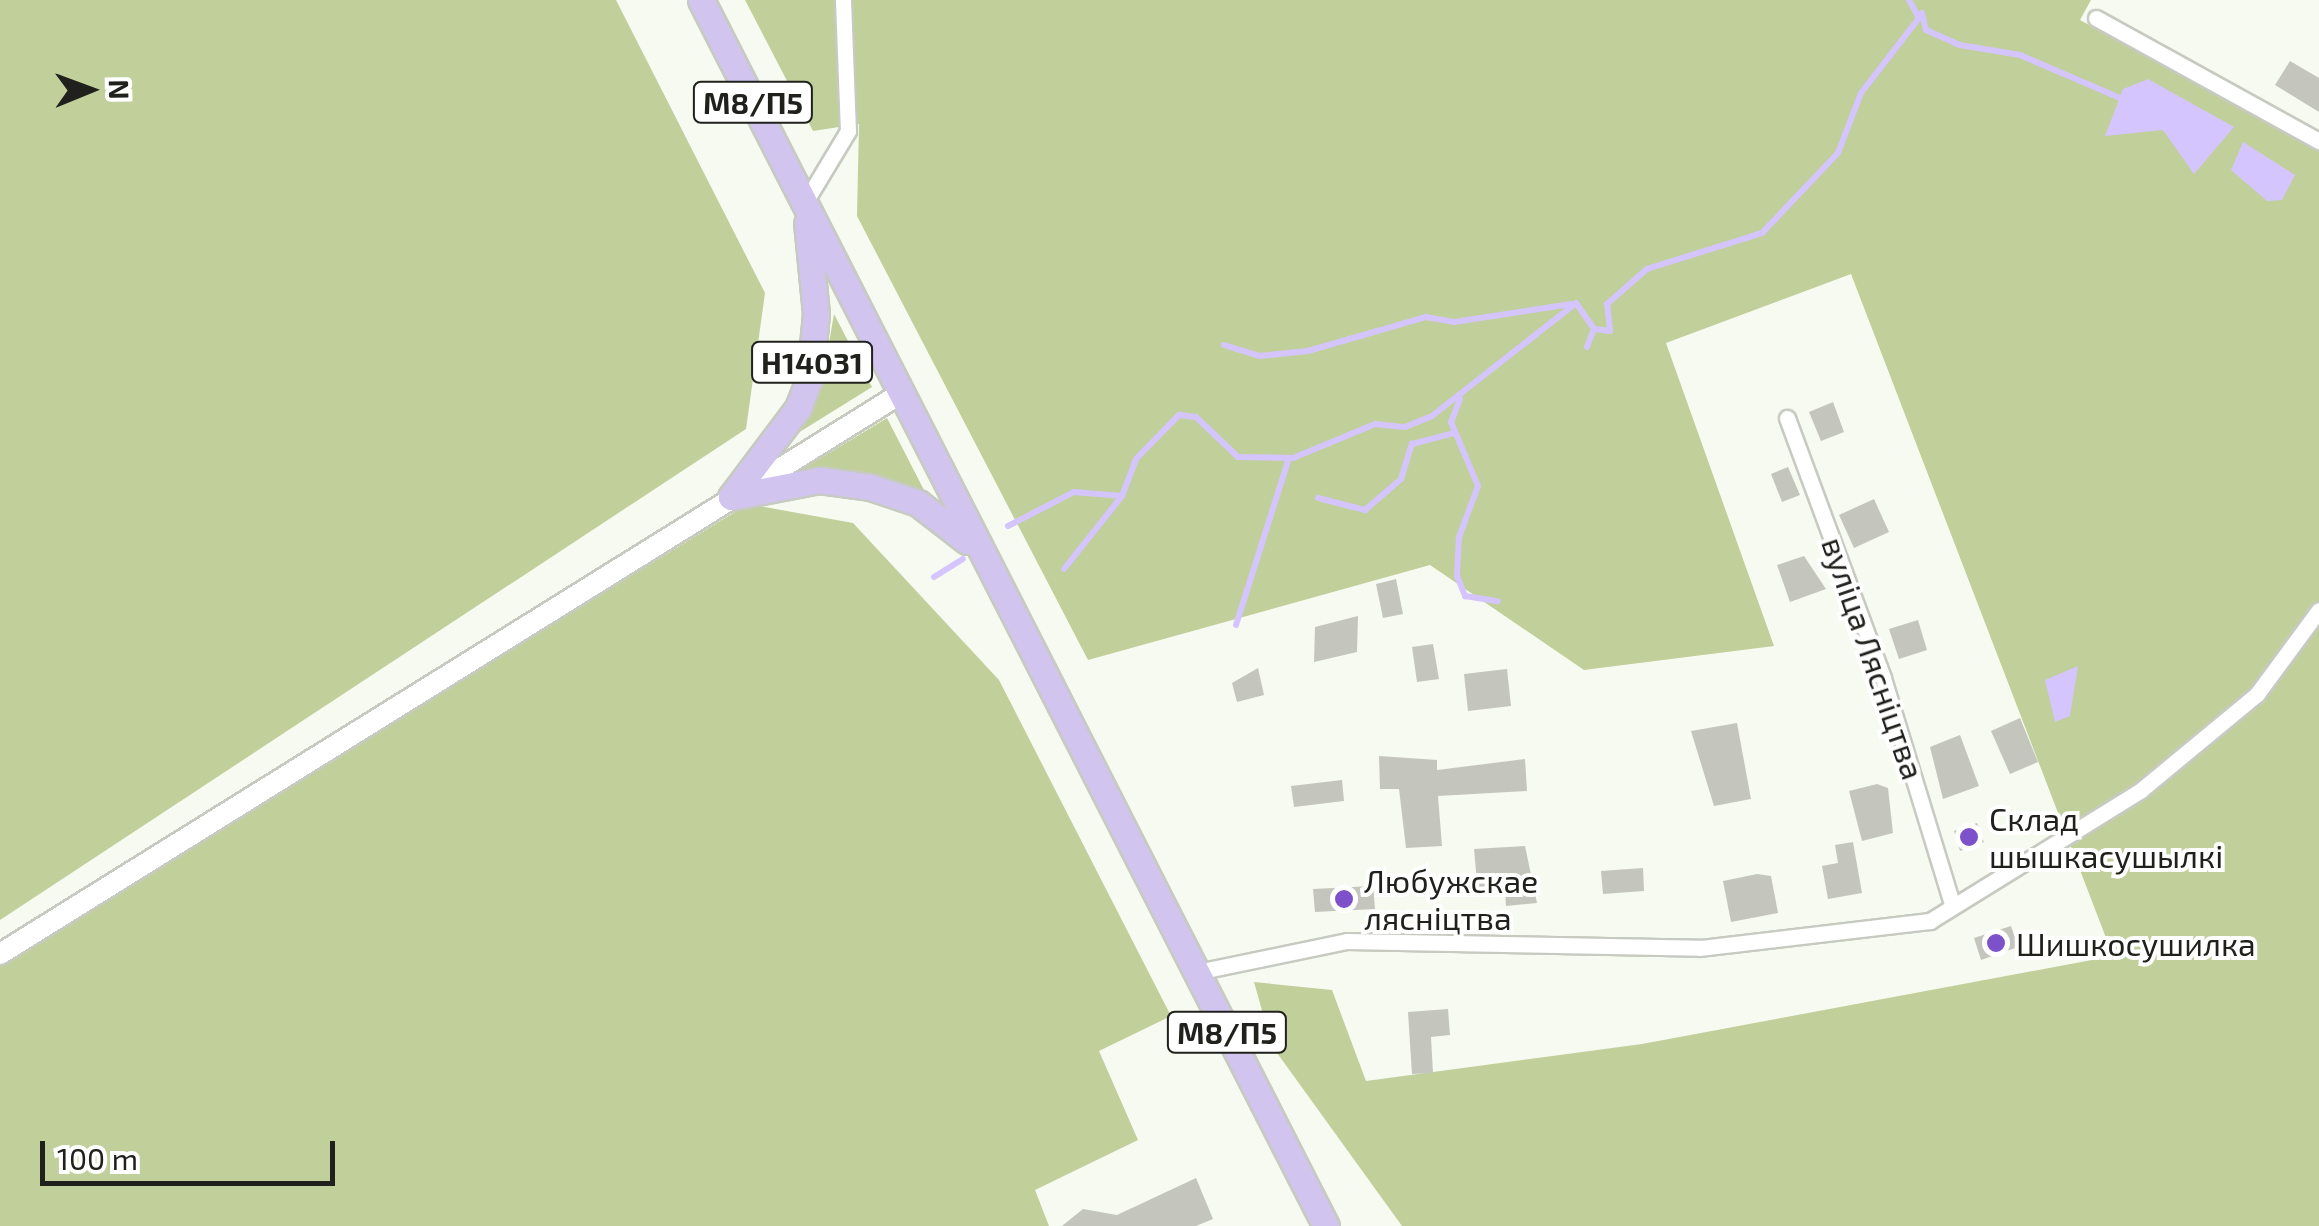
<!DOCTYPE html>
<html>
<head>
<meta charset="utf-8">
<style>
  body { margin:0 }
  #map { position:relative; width:2319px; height:1226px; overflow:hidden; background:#f7faf1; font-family:"Exo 2",sans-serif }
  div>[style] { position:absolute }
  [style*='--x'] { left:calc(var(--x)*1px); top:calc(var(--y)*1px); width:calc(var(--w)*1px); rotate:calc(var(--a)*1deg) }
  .green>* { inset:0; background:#c1cf9b }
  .water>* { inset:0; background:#d4c5ff }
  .stream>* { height:6px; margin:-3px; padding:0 3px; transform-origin:3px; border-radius:3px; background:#d4c5ff }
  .building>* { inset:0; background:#c4c6bd }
  .roads { filter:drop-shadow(2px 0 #c7cac1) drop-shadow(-2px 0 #c7cac1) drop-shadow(0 2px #c7cac1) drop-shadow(0 -2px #c7cac1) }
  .minor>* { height:15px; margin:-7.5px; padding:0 7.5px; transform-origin:7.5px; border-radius:7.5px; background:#fff }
  .tertiary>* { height:20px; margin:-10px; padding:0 10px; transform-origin:10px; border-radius:10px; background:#fff }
  .primary>* { height:25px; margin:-12.5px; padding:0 12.5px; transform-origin:12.5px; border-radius:12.5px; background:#d1c5ef }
  .dots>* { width:28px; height:28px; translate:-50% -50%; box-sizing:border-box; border:5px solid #fff; border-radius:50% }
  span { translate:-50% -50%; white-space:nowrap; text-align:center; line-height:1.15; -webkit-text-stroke:8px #fff; paint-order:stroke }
  .shield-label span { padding:2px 8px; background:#fff; border:2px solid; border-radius:8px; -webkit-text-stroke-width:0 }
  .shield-label { font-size:30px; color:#20211d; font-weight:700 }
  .street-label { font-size:32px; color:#20211d }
  .poi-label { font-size:32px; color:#20211d }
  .left { translate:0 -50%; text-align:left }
  .north { position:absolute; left:40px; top:40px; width:100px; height:100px; -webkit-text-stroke:8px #fff; paint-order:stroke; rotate:89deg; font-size:28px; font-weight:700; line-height:40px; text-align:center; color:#20211d }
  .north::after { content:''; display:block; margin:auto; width:35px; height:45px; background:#20211d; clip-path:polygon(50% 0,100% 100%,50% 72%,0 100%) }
  .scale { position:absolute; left:40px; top:1141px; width:295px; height:45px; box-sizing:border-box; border:5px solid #20211d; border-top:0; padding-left:12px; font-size:30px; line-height:35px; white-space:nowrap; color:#20211d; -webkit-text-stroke:8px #fff; paint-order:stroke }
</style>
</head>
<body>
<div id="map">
  <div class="green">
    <i style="clip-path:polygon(0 0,616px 0,765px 293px,746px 429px,0 920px)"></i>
    <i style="clip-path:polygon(745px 0,2091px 0,2080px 20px,2319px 151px,2319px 1226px,1402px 1226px,1272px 1046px,1254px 982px,1332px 990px,1366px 1081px,1642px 1044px,2113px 956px,1851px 274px,1666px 343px,1774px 646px,1584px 670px,1430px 565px,1088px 660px,857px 216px,859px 124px,813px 131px)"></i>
    <i style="clip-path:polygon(834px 314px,872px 387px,798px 433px,823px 378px)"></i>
    <i style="clip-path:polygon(887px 418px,925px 492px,877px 476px,803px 469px)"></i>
    <i style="clip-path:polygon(748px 504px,853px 523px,999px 680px,1171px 1016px,1099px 1051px,1138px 1140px,1035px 1190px,1049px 1226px,0 1226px,0 965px)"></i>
  </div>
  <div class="water">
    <i style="clip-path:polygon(2148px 79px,2234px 127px,2194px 174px,2163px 130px,2105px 136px,2123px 89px)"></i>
    <i style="clip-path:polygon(2243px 142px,2295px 175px,2282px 200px,2267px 201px,2231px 170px)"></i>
    <i style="clip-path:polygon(2078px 666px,2070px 716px,2055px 722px,2045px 680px)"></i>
  </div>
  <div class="stream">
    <i style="--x:1922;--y:13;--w:17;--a:77"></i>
    <i style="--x:1926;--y:30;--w:37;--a:24"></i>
    <i style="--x:1960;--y:45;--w:61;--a:9.5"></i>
    <i style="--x:2020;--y:55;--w:114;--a:23.2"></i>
    <i style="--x:1224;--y:345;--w:37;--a:17"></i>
    <i style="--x:1259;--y:356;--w:49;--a:-5.8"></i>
    <i style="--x:1308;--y:351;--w:123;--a:-16.1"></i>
    <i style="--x:1426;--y:317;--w:28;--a:10"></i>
    <i style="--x:1454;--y:322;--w:119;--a:-8.7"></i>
    <i style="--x:1587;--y:347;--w:19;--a:-69"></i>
    <i style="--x:1460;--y:399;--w:25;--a:111"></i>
    <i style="--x:1451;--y:422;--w:69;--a:67.1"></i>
    <i style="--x:1478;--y:486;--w:54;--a:110.4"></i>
    <i style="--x:1459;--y:537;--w:39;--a:93"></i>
    <i style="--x:1457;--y:576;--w:22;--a:68"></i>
    <i style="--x:1465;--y:596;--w:33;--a:9"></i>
    <i style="--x:1318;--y:498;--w:49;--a:14.3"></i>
    <i style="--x:1365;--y:510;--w:48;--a:-40.7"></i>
    <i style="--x:1401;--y:479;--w:37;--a:-73"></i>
    <i style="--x:1412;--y:444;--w:43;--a:-14.7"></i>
    <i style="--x:1008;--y:526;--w:74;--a:-27.3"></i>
    <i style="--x:1074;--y:492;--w:48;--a:4.8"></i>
    <i style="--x:1122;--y:496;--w:40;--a:-69"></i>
    <i style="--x:1136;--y:459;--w:62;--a:-45.7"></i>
    <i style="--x:1179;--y:415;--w:17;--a:7"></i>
    <i style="--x:1196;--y:417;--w:58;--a:43.6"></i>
    <i style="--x:1238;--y:457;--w:55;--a:1"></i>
    <i style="--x:1293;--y:458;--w:89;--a:-22.5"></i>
    <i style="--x:1375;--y:424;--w:30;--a:6"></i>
    <i style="--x:1405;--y:427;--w:29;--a:-22"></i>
    <i style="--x:1432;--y:416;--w:183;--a:-38.1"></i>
    <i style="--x:1576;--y:303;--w:32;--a:55"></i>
    <i style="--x:1594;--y:329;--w:16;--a:7"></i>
    <i style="--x:1610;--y:331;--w:27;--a:-96"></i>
    <i style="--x:1607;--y:304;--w:53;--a:-41.2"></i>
    <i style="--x:1647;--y:269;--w:121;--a:-17.4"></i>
    <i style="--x:1762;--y:233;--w:110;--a:-46.5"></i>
    <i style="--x:1838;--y:153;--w:64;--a:-69"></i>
    <i style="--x:1861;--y:93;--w:95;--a:-52.3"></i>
    <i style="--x:1919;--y:18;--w:21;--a:-119"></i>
    <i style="--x:1064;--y:569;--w:93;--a:-51.5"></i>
    <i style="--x:934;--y:577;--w:34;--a:-32"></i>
    <i style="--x:1236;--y:625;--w:175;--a:-72.4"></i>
  </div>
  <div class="building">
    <i style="clip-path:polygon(2290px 61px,2319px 78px,2319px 112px,2275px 85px)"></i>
    <i style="clip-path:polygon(1833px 402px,1844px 432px,1821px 441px,1809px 412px)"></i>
    <i style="clip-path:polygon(1788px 467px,1800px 495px,1782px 502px,1771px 474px)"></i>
    <i style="clip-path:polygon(1874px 499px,1889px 532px,1854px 548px,1839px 515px)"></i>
    <i style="clip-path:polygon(1804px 556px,1826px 589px,1790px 602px,1777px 565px)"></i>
    <i style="clip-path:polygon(1396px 579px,1403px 614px,1383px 618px,1376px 584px)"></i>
    <i style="clip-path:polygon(1358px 616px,1357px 652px,1314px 662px,1315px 627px)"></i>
    <i style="clip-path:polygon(1918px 620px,1927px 650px,1899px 659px,1889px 629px)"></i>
    <i style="clip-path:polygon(1433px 644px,1439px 679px,1417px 682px,1412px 647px)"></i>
    <i style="clip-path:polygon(1258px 668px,1264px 695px,1237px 702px,1232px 683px)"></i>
    <i style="clip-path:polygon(1507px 669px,1511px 706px,1468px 711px,1464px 674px)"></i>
    <i style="clip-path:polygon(2020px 718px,2038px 762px,2010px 774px,1991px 731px)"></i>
    <i style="clip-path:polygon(1737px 723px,1751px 799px,1714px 806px,1691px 731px)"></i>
    <i style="clip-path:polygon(1960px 735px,1979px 786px,1943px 799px,1930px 747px)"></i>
    <i style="clip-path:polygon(1379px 756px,1437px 760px,1437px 770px,1525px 759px,1527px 791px,1438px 796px,1442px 846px,1406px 848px,1399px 789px,1380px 789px)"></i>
    <i style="clip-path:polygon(1342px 780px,1344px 801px,1294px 807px,1291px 786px)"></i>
    <i style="clip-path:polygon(1877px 784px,1888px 788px,1893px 833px,1862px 841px,1849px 791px)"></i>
    <i style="clip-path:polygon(1977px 823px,1984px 842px,1960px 851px,1954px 831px)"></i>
    <i style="clip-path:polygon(1853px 842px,1862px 893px,1828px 899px,1822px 866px,1838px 863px,1835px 845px)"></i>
    <i style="clip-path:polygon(1525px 846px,1537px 903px,1506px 906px,1505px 891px,1478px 893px,1474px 849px)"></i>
    <i style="clip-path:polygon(1643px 868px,1644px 891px,1603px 894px,1601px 871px)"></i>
    <i style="clip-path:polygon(1757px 874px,1771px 876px,1778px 913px,1731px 922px,1723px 881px)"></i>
    <i style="clip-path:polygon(1373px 886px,1375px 909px,1315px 912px,1313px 889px)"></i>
    <i style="clip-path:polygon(2011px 926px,2018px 947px,1981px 960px,1974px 938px)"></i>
    <i style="clip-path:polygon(1448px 1009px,1450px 1035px,1431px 1037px,1433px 1073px,1412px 1074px,1408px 1012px)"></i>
    <i style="clip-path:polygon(1196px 1178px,1213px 1219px,1196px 1226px,1062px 1226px,1083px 1209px,1117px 1215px)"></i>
  </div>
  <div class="roads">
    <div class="minor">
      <i style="--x:2096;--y:18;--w:255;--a:28.9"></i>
      <i style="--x:804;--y:204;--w:85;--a:-58.9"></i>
      <i style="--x:848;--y:131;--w:131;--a:-92.2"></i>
      <i style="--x:1787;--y:418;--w:277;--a:69.7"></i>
      <i style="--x:1883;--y:678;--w:233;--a:73"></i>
      <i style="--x:1197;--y:972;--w:153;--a:-11.7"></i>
      <i style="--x:1347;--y:941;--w:353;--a:1.1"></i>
      <i style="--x:1700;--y:948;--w:232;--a:-6.7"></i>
      <i style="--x:1930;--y:921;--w:248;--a:-31.8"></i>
      <i style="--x:2141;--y:790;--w:151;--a:-39.6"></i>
      <i style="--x:2257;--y:694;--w:104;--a:-53.6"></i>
    </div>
    <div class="tertiary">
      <i style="--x:0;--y:954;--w:1060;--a:-31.89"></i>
    </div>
    <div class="primary">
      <i style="--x:701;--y:0;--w:1376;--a:62.99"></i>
      <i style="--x:731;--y:497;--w:111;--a:-53"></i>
      <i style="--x:798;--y:408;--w:34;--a:-69"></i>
      <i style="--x:810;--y:376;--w:62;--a:-84.5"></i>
      <i style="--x:816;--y:314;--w:91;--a:-95.6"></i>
      <i style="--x:731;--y:497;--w:90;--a:-10.9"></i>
      <i style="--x:819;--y:480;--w:51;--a:7.8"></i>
      <i style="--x:870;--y:487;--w:51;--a:18.4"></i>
      <i style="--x:918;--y:503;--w:62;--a:37.8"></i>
    </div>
  </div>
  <div class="dots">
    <i style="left:1969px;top:837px;background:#7d51ca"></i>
    <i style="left:1344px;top:899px;background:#7d51ca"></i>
    <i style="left:1996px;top:943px;background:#7d51ca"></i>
  </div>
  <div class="shield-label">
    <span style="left:753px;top:102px">М8/П5</span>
    <span style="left:812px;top:362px">Н14031</span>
    <span style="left:1227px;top:1032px">М8/П5</span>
  </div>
  <div class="street-label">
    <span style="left:1874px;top:658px;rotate:71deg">вуліца Лясніцтва</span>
  </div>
  <div class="poi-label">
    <span class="left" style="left:1989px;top:837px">Склад<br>шышкасушылкі</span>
    <span class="left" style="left:1364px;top:899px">Любужскае<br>лясніцтва</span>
    <span class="left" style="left:2016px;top:943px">Шишкосушилка</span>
  </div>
  <div class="north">N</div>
  <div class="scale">100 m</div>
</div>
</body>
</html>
